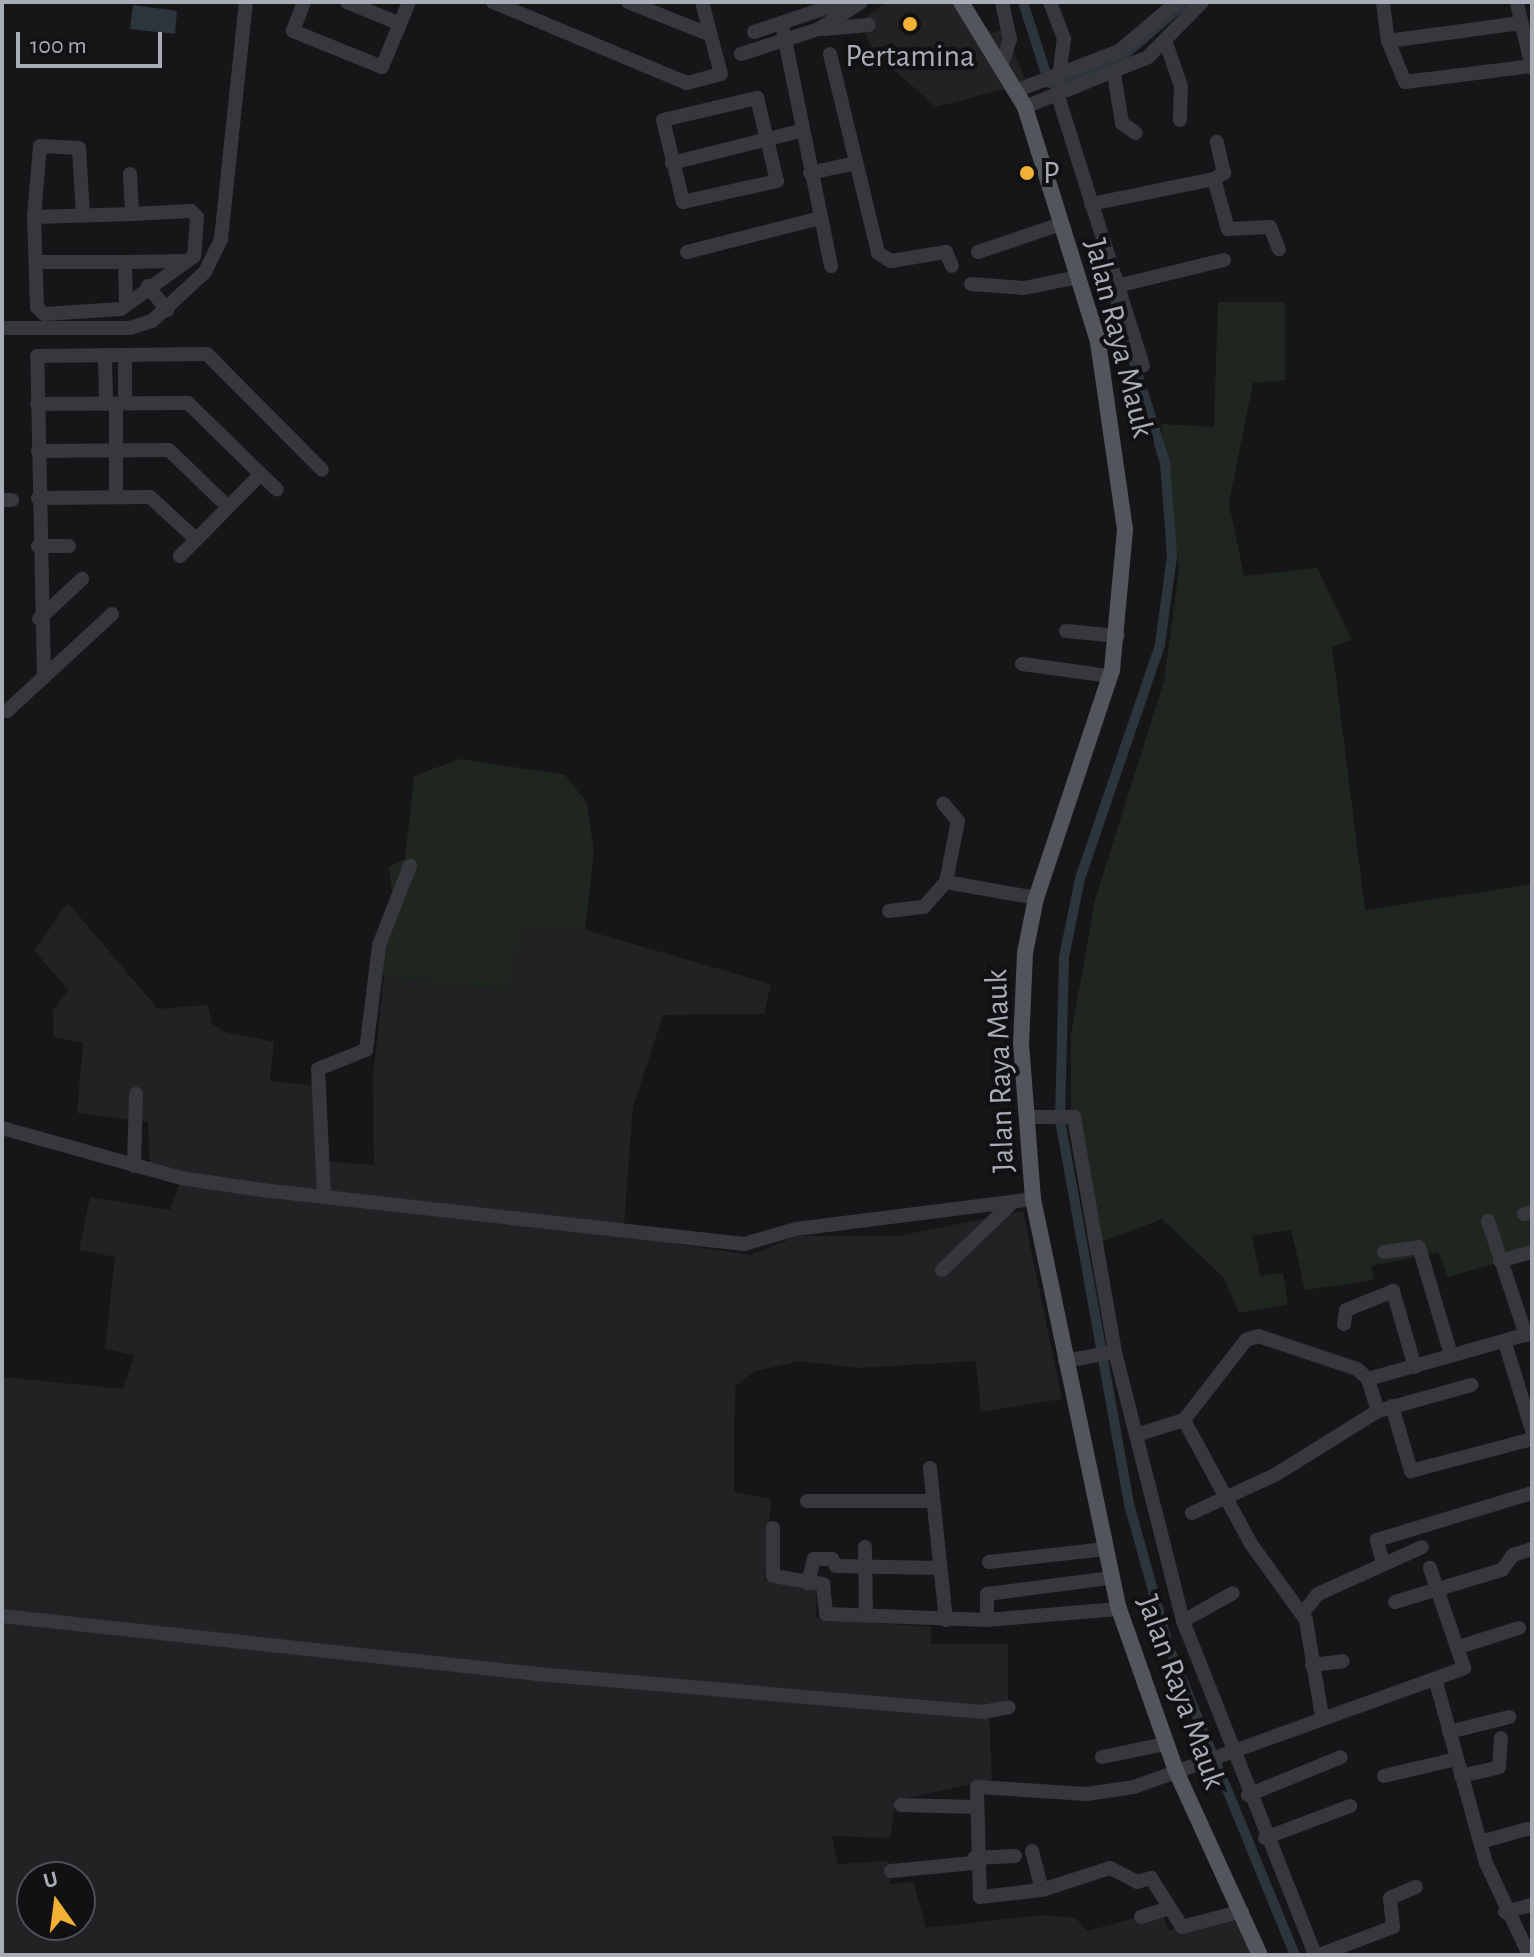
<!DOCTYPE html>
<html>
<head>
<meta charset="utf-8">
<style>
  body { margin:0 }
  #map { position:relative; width:1534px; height:1957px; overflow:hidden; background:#161618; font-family:"Alegreya Sans",sans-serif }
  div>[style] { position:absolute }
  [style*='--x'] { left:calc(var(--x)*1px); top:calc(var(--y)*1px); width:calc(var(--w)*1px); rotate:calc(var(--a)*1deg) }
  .built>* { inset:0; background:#222225 }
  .green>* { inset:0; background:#1e261f }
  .water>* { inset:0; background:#2c353c }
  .canal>* { height:10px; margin:-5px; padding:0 5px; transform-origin:5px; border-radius:5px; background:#2c353c }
  .minor>* { height:14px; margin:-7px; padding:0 7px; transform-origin:7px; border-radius:7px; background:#37383d }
  .major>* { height:16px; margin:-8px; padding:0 8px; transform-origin:8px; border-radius:8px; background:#53555c }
  .dots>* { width:22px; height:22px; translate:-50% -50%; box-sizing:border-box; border:4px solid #111113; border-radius:50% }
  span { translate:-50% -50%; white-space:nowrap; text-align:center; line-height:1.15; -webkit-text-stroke:8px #111113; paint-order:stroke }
  .poi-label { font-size:32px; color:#a8adb8 }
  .left { translate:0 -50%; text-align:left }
  .street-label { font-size:32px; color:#a8adb8 }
  .frame { position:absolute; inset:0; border:4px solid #a8adb8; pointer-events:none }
  .north { position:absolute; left:16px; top:1861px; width:80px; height:80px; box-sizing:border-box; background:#111113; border:2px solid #4d4f55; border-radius:50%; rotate:346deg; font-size:22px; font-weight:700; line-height:32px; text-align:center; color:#a8adb8 }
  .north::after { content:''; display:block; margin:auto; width:28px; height:36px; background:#f2b134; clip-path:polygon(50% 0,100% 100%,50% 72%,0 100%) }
  .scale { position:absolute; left:16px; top:32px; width:146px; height:36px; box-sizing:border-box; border:4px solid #a8adb8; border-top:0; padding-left:10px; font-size:24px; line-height:28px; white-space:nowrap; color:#a8adb8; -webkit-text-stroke:6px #111113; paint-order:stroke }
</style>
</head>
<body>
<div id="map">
  <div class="built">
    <i style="clip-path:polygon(886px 2px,963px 2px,992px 33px,1004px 29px,1027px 83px,936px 107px,874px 52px,860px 22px)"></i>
    <i style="clip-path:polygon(evenodd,68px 903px,158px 1009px,208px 1005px,212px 1024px,225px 1032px,274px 1042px,270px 1081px,317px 1086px,322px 1161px,374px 1165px,373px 1076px,384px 977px,506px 991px,522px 927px,585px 930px,771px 984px,764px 1014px,663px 1015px,633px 1107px,623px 1236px,750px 1255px,798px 1236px,898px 1236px,1023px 1211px,1062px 1399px,981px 1412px,976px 1361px,858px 1368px,799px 1361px,753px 1372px,735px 1387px,734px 1492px,771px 1499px,765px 1581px,817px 1586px,816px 1618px,931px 1627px,931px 1644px,1008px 1644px,1008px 1704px,989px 1705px,992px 1780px,896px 1800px,890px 1838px,832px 1836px,838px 1864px,888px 1861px,890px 1884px,913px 1882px,926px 1928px,1042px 1915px,1076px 1918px,1087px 1931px,1162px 1911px,1168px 1931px,1237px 1912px,1252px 1955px,2px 1955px,2px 1377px,123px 1389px,134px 1355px,105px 1349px,115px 1257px,79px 1250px,90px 1197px,170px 1210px,182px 1177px,150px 1168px,148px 1122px,77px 1113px,83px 1043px,54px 1037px,53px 1009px,69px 991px,34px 950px,68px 903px,32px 1877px,80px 1877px,80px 1925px,32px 1925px,32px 1877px)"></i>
  </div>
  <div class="green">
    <i style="clip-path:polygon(1218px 302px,1285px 302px,1285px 380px,1253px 383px,1229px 503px,1244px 576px,1317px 568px,1352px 640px,1332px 646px,1365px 910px,1532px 884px,1532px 1253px,1448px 1277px,1438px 1252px,1371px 1266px,1374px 1280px,1305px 1290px,1291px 1230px,1252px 1236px,1260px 1276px,1283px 1273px,1288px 1304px,1239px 1313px,1224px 1278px,1162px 1219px,1089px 1247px,1071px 1115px,1071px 1035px,1095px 900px,1164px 681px,1179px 570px,1161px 424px,1214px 427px)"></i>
    <i style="clip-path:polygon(460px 759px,565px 775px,587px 803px,594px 852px,585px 930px,522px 927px,507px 991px,384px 977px,371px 950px,394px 908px,389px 867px,405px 859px,414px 776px)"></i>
  </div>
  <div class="water">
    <i style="clip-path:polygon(133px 5px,177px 11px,175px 34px,130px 29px)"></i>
  </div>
  <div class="canal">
    <i style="--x:1023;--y:2;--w:85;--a:72.2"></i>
    <i style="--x:1066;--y:78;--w:52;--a:-17.7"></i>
    <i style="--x:1116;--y:62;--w:92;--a:-40.6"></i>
    <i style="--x:1102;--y:259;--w:213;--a:72.8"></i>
    <i style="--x:1165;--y:462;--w:94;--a:85.7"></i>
    <i style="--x:1172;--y:556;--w:90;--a:97.7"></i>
    <i style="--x:1160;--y:645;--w:247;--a:108.9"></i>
    <i style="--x:1080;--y:879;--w:80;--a:101.6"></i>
    <i style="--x:1064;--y:957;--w:163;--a:91.4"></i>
    <i style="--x:1060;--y:1120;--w:390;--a:79.8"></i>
    <i style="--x:1129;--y:1504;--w:149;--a:74.5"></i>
    <i style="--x:1169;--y:1648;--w:332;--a:67.7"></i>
  </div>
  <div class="minor">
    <i style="--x:304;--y:2;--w:31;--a:111"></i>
    <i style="--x:293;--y:31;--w:96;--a:22"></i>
    <i style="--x:382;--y:67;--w:70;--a:-67.4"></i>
    <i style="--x:347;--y:2;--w:57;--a:22.5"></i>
    <i style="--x:493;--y:2;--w:210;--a:22.7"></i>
    <i style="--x:687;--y:83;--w:35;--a:-15"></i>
    <i style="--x:721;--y:74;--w:74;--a:-104.8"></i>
    <i style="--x:628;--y:2;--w:89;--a:21.7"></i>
    <i style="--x:1002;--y:2;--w:38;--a:78"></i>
    <i style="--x:1010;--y:39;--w:23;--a:108"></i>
    <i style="--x:1050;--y:2;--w:39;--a:69"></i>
    <i style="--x:1064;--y:38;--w:55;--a:97.3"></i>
    <i style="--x:1057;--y:93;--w:286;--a:72.5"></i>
    <i style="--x:1383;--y:2;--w:39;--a:83"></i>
    <i style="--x:1388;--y:41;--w:44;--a:67.5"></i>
    <i style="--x:1405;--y:82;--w:127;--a:-7.2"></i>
    <i style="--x:1517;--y:3;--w:67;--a:77"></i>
    <i style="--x:782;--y:25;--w:246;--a:78.5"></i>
    <i style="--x:824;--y:29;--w:45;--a:-5.1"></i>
    <i style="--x:754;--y:32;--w:94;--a:-18.6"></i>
    <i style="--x:1388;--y:41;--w:134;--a:-7.7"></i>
    <i style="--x:1166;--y:43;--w:46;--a:70.8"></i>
    <i style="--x:1181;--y:86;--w:34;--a:92"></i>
    <i style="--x:741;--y:54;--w:82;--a:-17.8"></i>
    <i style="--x:819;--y:29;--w:50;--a:-32.7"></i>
    <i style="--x:830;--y:54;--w:205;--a:76.4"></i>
    <i style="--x:878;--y:253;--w:15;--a:32"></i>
    <i style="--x:891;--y:261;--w:56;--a:-9.3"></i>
    <i style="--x:946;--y:252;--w:15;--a:67"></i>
    <i style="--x:1114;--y:74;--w:50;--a:80.7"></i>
    <i style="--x:1122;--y:123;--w:17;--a:36"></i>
    <i style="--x:1018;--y:90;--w:108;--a:-21.1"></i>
    <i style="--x:1119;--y:51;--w:76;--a:-40.2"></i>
    <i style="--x:757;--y:98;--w:85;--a:76.5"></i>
    <i style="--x:777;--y:181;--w:96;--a:167.4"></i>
    <i style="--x:683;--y:202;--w:84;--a:-103.7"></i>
    <i style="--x:663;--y:120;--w:97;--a:-13.2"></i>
    <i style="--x:1025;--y:107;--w:133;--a:-22.1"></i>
    <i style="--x:1148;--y:57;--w:77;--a:-45.5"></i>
    <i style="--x:672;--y:163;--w:132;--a:-14"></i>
    <i style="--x:810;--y:173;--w:46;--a:-12.5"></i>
    <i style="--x:130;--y:174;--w:40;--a:87.1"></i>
    <i style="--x:1214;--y:179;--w:12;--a:-31"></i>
    <i style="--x:1224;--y:173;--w:32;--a:-103"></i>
    <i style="--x:1091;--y:204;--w:126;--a:-11.5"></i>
    <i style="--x:1214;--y:179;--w:52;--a:74.4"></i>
    <i style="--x:1228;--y:229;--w:42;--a:-2.7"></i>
    <i style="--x:1270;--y:227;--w:24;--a:68"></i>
    <i style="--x:34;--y:217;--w:98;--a:-1.8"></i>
    <i style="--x:132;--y:214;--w:59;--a:-2.9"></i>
    <i style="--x:191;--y:211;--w:8;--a:45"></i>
    <i style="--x:197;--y:217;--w:39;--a:94"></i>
    <i style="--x:194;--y:256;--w:90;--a:144"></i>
    <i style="--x:121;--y:309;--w:77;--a:176.3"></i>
    <i style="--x:44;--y:314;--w:10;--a:-135"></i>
    <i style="--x:37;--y:307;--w:90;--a:-91.9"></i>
    <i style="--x:34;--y:217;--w:71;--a:-85.2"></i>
    <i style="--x:40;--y:146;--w:39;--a:3"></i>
    <i style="--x:79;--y:148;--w:67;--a:86.6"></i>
    <i style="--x:687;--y:252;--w:137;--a:-14.3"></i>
    <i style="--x:978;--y:252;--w:88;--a:-18.6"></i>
    <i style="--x:36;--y:262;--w:89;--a:0"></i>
    <i style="--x:125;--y:262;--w:41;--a:88.6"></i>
    <i style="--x:125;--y:262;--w:56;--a:-1"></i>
    <i style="--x:971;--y:284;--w:53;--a:4.3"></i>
    <i style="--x:1024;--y:288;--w:55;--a:-11.5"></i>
    <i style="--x:148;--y:286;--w:31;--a:52"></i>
    <i style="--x:1117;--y:286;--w:110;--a:-13.7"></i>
    <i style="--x:2;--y:328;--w:128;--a:0"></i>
    <i style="--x:130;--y:328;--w:23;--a:-18"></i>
    <i style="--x:152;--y:321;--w:72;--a:-42.8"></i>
    <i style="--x:205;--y:272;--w:37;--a:-64"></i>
    <i style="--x:221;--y:239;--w:238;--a:-84"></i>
    <i style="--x:105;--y:355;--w:49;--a:88.8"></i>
    <i style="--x:125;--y:355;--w:48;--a:90"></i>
    <i style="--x:37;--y:404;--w:151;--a:-0.4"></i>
    <i style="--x:188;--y:403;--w:124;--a:44.3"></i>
    <i style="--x:116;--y:404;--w:93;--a:90"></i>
    <i style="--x:38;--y:451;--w:131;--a:-0.4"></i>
    <i style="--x:169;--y:450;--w:82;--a:44"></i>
    <i style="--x:38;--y:498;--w:112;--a:-0.5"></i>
    <i style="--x:150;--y:497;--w:62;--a:42.4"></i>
    <i style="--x:2;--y:500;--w:10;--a:0"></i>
    <i style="--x:38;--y:546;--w:31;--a:0"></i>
    <i style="--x:180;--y:556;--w:115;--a:-45.4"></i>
    <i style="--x:39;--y:619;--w:59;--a:-42.9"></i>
    <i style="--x:1066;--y:631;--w:52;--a:5.5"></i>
    <i style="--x:1022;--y:664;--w:89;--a:7.8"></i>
    <i style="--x:44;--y:677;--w:321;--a:-91.2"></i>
    <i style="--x:37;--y:356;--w:170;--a:-0.7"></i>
    <i style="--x:207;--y:354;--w:163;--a:45.2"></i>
    <i style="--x:7;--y:711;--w:143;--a:-42.7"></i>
    <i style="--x:946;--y:882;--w:91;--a:10.1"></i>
    <i style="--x:889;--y:911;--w:35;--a:-7"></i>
    <i style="--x:924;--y:907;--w:33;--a:-49"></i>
    <i style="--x:946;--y:882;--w:62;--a:-78.9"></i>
    <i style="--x:958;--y:821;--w:23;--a:-130"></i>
    <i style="--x:1027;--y:1117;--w:47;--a:0"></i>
    <i style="--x:1074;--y:1117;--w:239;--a:80.1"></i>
    <i style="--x:1115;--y:1352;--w:277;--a:75.8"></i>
    <i style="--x:1183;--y:1621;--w:359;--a:68.4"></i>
    <i style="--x:2;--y:1128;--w:186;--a:15.6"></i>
    <i style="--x:181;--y:1178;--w:82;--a:8.4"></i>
    <i style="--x:262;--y:1190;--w:485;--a:6.4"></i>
    <i style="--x:744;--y:1244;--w:54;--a:-16.1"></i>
    <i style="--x:796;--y:1229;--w:239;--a:-7.2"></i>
    <i style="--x:134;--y:1166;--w:72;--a:-88.4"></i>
    <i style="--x:324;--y:1196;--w:127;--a:-92.7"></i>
    <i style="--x:318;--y:1069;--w:52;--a:-21.6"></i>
    <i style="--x:366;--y:1050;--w:106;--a:-82.9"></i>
    <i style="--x:379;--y:945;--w:85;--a:-68.6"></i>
    <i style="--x:1524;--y:1214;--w:8;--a:-14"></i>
    <i style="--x:1488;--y:1221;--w:120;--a:71.6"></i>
    <i style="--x:1384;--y:1252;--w:35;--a:-8"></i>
    <i style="--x:1419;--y:1247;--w:113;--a:73.5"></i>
    <i style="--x:1500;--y:1261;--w:33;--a:-16"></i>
    <i style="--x:942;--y:1270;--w:98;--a:-43.8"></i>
    <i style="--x:1344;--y:1324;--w:14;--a:-82"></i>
    <i style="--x:1346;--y:1310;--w:51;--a:-22"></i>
    <i style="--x:1393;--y:1291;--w:79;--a:73.9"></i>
    <i style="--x:1505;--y:1343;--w:91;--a:72.8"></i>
    <i style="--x:1065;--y:1361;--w:51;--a:-10.2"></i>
    <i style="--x:1368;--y:1379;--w:170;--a:-15.7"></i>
    <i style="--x:1392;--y:1406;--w:68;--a:73.7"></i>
    <i style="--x:1411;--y:1471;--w:125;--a:-14.8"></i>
    <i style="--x:1184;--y:1420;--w:141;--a:61.6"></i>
    <i style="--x:1251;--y:1544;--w:94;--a:54.1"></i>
    <i style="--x:1306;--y:1620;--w:98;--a:80.6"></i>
    <i style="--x:1136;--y:1435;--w:50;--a:-17.4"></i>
    <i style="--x:1184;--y:1420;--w:101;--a:-52.2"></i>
    <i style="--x:1246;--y:1340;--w:13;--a:-18"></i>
    <i style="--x:1258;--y:1336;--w:104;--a:18.4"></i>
    <i style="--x:1357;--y:1369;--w:15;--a:42"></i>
    <i style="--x:1368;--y:1379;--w:34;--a:73"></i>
    <i style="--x:930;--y:1468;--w:153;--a:84"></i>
    <i style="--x:807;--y:1501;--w:126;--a:0"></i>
    <i style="--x:1192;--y:1513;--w:91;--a:-24.6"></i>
    <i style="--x:1275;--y:1475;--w:121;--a:-31.9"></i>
    <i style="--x:1378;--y:1411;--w:97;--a:-15.6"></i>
    <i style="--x:773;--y:1528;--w:48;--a:90"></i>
    <i style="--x:773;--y:1576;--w:51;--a:9.1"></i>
    <i style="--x:823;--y:1584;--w:30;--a:84"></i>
    <i style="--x:826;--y:1614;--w:161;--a:2.1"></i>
    <i style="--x:987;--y:1620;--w:132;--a:-4.8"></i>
    <i style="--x:865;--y:1547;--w:68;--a:89.2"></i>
    <i style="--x:989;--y:1562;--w:117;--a:-6.4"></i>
    <i style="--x:1383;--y:1563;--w:24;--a:-105"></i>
    <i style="--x:1377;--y:1540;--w:162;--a:-16.9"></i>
    <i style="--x:808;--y:1583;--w:25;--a:-76"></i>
    <i style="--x:814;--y:1559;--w:18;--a:0"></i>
    <i style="--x:832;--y:1559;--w:8;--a:60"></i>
    <i style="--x:836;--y:1566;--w:104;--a:1.1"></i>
    <i style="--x:1395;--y:1602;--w:112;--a:-16.7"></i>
    <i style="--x:1502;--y:1570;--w:19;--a:-54"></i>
    <i style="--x:1513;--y:1555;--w:20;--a:-18"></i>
    <i style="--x:1303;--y:1613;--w:24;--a:-52"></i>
    <i style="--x:1318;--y:1594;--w:114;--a:-24.3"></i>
    <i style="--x:2;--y:1616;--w:539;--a:6.18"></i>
    <i style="--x:538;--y:1674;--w:446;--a:4.9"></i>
    <i style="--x:982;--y:1712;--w:27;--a:-10"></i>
    <i style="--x:987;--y:1620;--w:26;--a:-90"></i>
    <i style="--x:987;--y:1594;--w:125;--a:-7.4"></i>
    <i style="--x:1183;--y:1621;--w:57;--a:-29.2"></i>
    <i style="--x:1459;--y:1647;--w:63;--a:-17.6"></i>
    <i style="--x:1312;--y:1665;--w:31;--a:-7"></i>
    <i style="--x:1436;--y:1682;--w:188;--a:74.6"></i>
    <i style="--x:1486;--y:1863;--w:102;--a:64.9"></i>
    <i style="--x:1449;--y:1732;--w:62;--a:-14"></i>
    <i style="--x:1102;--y:1757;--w:64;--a:-11.7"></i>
    <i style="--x:1384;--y:1776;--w:74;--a:-13.3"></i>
    <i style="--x:1461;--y:1776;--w:39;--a:-13"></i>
    <i style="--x:1499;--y:1767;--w:29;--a:-86"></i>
    <i style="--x:1248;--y:1795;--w:100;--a:-22.2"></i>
    <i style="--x:901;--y:1805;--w:74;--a:1.5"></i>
    <i style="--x:1265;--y:1838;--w:91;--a:-20.6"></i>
    <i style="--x:1480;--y:1842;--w:49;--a:-15.5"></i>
    <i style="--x:1032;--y:1851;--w:40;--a:75.6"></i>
    <i style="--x:1042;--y:1890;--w:62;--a:173.6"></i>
    <i style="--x:980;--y:1897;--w:110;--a:-91.6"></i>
    <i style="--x:977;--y:1787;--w:110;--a:3.6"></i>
    <i style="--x:1087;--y:1794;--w:48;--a:-8.5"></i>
    <i style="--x:1134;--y:1787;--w:351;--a:-19.8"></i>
    <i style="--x:1464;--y:1668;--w:106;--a:-108.8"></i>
    <i style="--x:974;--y:1858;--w:41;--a:-2.8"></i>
    <i style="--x:891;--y:1871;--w:83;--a:-5.5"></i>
    <i style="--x:1042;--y:1890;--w:71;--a:-17.9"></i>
    <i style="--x:1110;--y:1868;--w:30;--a:27"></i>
    <i style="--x:1137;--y:1882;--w:15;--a:-16"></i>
    <i style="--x:1151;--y:1878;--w:58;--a:57.7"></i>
    <i style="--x:1182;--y:1927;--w:62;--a:-14.9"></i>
    <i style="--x:1505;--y:1912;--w:28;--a:-15"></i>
    <i style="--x:1141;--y:1917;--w:29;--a:-18"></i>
    <i style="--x:1319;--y:1955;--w:79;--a:-20.7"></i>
    <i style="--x:1393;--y:1927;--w:29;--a:-96"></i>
    <i style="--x:1390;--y:1898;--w:28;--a:-23"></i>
  </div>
  <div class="major">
    <i style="--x:961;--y:2;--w:123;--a:58.6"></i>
    <i style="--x:1025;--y:107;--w:246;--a:72.7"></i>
    <i style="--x:1098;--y:342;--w:190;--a:81.8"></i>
    <i style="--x:1125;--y:530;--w:141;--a:95.3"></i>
    <i style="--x:1112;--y:670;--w:240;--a:108.4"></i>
    <i style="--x:1036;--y:898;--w:56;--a:101.3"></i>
    <i style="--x:1025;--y:953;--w:90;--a:92.5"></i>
    <i style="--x:1021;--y:1043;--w:156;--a:85.6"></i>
    <i style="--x:1033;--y:1199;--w:419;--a:78.2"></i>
    <i style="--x:1119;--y:1609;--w:172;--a:70.6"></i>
    <i style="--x:1176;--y:1771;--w:202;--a:65.5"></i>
  </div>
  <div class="dots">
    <i style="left:910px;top:24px;background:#f2b134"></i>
    <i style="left:1027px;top:173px;background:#f2b134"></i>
  </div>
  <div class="poi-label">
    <span style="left:910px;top:56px">Pertamina</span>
    <span class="left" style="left:1043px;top:173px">P</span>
  </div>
  <div class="street-label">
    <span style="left:1119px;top:338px;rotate:76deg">Jalan Raya Mauk</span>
    <span style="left:1000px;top:1071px;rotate:-92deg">Jalan Raya Mauk</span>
    <span style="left:1181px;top:1692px;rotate:70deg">Jalan Raya Mauk</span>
  </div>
  <div class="frame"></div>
  <div class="north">U</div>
  <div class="scale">100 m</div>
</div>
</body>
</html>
